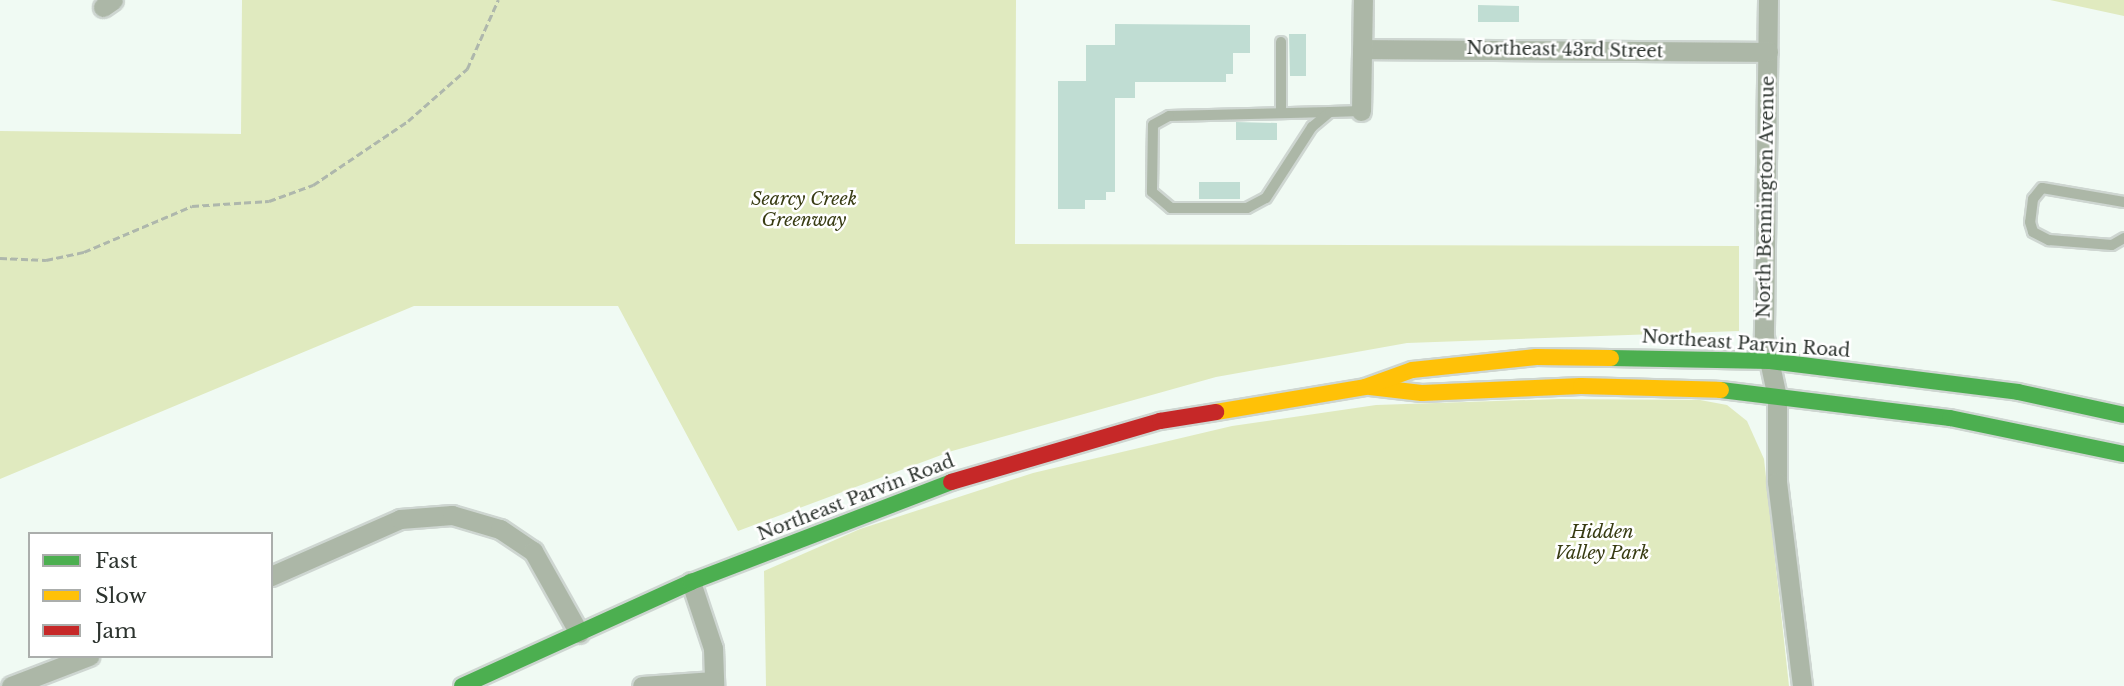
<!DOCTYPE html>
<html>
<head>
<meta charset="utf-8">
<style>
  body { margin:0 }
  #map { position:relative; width:2124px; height:686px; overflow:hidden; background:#f0faf3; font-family:"Libre Baskerville",serif }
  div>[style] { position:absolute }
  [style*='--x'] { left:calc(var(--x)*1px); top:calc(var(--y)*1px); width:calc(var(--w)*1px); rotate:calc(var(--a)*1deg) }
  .green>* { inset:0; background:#e0eabf }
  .building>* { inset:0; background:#c0ddd3 }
  .path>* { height:2.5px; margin-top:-1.25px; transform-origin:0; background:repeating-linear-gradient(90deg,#aeb7ac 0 7px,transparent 0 10.5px) }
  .roads { filter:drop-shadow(2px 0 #ced6d1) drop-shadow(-2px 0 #ced6d1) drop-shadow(0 2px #ced6d1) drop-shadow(0 -2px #ced6d1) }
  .lane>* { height:10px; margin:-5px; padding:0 5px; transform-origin:5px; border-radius:5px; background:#acb7a7 }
  .street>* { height:19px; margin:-9.5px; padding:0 9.5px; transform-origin:9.5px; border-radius:9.5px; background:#acb7a7 }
  .fast>* { height:16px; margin:-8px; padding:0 8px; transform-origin:8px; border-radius:8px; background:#4caf50 }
  .slow>* { height:16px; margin:-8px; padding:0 8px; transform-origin:8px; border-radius:8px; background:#ffc107 }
  .jam>* { height:16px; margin:-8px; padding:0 8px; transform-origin:8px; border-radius:8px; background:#c62828 }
  span { translate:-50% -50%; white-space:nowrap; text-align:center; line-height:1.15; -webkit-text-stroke:5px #fff; paint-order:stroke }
  .street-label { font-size:18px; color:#2d342f }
  .park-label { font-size:18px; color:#383c13; font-style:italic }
  .legend { position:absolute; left:28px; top:532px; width:245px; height:126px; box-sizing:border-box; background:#fff; border:2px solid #abaeac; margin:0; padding:9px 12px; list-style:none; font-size:21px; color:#2d342f }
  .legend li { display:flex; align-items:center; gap:14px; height:35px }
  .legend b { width:35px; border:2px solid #abaeac }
</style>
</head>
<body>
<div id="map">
  <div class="green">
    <i style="clip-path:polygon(242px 0,1016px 0,1015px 244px,1739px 246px,1739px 331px,1407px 343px,1216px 377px,952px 451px,738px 531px,618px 306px,414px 306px,0 479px,0 131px,241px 134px)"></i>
    <i style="clip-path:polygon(2050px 0,2124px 0,2124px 16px)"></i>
    <i style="clip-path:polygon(1559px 399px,1700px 400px,1727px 405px,1747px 421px,1764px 459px,1789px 686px,766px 686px,764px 571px,860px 529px,1033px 473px,1232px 426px,1376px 405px)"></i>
  </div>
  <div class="building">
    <i style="clip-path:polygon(1478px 5px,1519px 6px,1519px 22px,1478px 22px)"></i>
    <i style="clip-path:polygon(1115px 24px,1250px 25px,1250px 53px,1233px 53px,1233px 74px,1226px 74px,1226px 82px,1135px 82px,1135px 98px,1115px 98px,1115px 192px,1106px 192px,1106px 200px,1085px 200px,1085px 209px,1058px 209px,1058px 81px,1086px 81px,1086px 45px,1115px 45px)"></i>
    <i style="clip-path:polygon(1289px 34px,1306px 34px,1306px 76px,1290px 76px)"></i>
    <i style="clip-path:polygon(1236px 122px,1277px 123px,1277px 140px,1236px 140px)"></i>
    <i style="clip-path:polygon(1199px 182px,1240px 182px,1240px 199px,1199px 199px)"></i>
  </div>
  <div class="path">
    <i style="--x:0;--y:258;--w:46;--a:2.5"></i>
    <i style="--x:46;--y:260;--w:39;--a:-12"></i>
    <i style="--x:84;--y:252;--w:117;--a:-23.1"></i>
    <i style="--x:192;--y:206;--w:77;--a:-3.7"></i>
    <i style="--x:269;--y:201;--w:47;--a:-20"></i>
    <i style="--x:313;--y:185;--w:115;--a:-34"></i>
    <i style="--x:408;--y:121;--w:79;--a:-41.4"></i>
    <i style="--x:467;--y:69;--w:76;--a:-65.8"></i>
  </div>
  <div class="roads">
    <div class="lane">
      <i style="--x:1281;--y:42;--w:71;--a:90"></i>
      <i style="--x:1330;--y:112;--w:161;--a:178.6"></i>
      <i style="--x:1169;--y:116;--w:18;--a:151"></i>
      <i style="--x:1153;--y:125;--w:67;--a:90.9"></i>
      <i style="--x:1152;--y:192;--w:25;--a:40"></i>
      <i style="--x:1171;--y:208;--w:76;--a:0"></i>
      <i style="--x:1247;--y:208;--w:21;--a:-28"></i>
      <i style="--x:1266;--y:198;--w:85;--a:-57.1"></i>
      <i style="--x:1312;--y:127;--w:23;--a:-40"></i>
      <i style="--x:1330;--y:112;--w:31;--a:-2"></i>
      <i style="--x:2124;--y:202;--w:83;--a:-170.3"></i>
      <i style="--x:2042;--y:188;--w:14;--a:129"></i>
      <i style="--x:2033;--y:199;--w:23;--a:97"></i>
      <i style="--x:2030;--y:222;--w:10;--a:73"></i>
      <i style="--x:2033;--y:232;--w:18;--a:27"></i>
      <i style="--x:2049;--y:240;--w:63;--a:4.5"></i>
      <i style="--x:2112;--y:245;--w:14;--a:-30"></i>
    </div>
    <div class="street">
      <i style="--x:1768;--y:0;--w:337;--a:90.7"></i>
      <i style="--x:1764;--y:337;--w:61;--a:77.8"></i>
      <i style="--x:1777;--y:397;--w:85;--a:90"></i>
      <i style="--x:1777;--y:482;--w:206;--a:83"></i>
      <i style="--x:103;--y:7;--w:12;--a:-35"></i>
      <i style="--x:1362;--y:49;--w:406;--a:0.4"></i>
      <i style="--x:1361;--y:111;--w:111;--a:-89"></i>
      <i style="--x:271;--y:576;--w:141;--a:-23.8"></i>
      <i style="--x:400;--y:519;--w:52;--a:-4.4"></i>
      <i style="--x:452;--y:515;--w:50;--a:16.3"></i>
      <i style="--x:500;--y:529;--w:40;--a:34"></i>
      <i style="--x:533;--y:551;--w:94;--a:60.7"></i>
      <i style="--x:691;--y:582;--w:70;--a:71.6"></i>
      <i style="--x:713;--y:648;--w:38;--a:88"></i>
      <i style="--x:11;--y:686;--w:84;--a:-21"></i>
      <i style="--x:642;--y:686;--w:72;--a:-4"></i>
    </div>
    <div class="fast">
      <i style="--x:1611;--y:358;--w:159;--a:1.1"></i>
      <i style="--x:1770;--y:361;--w:250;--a:7.1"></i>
      <i style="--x:2018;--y:392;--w:108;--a:12.2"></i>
      <i style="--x:1721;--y:390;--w:231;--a:7"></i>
      <i style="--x:1950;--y:418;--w:178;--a:11.7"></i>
      <i style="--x:462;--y:686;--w:252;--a:-24.4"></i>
      <i style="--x:691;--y:582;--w:279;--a:-21"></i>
    </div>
    <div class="slow">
      <i style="--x:1370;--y:387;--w:52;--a:6.6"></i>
      <i style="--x:1422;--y:393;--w:159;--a:-2.5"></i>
      <i style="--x:1581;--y:386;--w:140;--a:1.6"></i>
      <i style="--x:1216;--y:412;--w:151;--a:-9.5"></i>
      <i style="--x:1365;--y:387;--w:50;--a:-19.9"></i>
      <i style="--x:1412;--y:370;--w:125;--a:-6"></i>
      <i style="--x:1536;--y:357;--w:75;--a:0.8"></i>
    </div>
    <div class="jam">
      <i style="--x:951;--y:482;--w:218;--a:-16.3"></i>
      <i style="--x:1160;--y:421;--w:57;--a:-9.1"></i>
    </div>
  </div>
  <div class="street-label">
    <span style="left:1565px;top:50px;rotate:1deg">Northeast 43rd Street</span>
    <span style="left:1766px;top:197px;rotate:-89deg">North Bennington Avenue</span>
    <span style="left:1746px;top:344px;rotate:4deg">Northeast Parvin Road</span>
    <span style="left:856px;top:498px;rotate:-21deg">Northeast Parvin Road</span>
  </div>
  <div class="park-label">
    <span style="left:804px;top:210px">Searcy Creek<br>Greenway</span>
    <span style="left:1602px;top:543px">Hidden<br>Valley Park</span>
  </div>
  <ul class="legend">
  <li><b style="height:9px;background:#4caf50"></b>Fast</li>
  <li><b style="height:9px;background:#ffc107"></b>Slow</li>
  <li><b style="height:9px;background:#c62828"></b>Jam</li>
  </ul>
</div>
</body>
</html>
